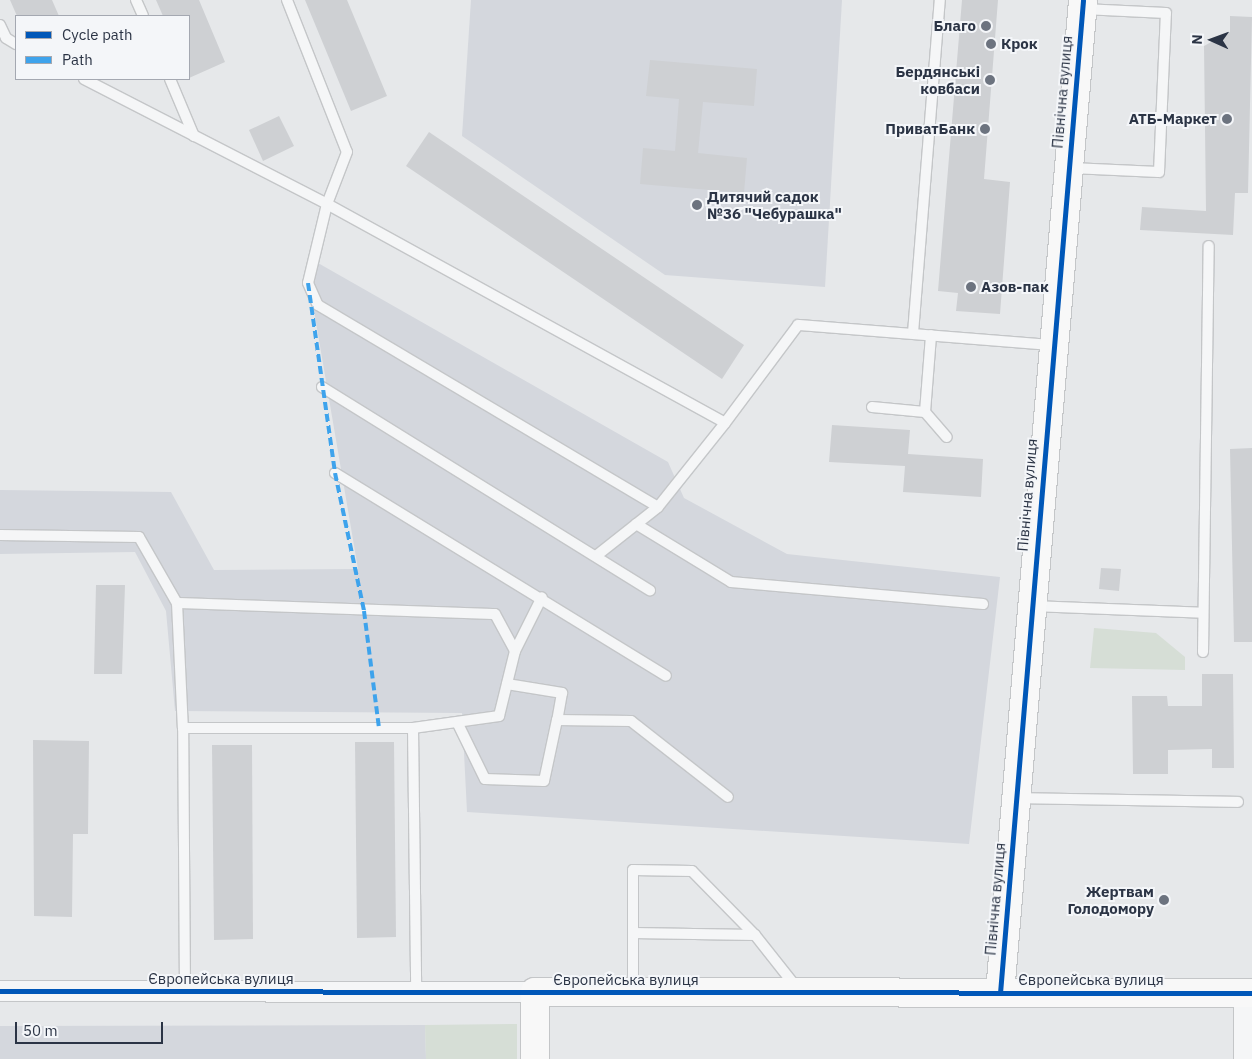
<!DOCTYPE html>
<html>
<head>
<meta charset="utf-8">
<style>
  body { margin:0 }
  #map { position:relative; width:1252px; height:1059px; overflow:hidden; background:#e6e8ea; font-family:"IBM Plex Sans",sans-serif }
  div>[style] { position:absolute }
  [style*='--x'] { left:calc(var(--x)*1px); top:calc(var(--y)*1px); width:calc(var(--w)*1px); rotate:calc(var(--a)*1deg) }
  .built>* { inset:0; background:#d4d7dd }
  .green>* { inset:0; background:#d6ded6 }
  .building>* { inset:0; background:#ced0d3 }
  .roads { filter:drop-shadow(1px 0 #c4c6c8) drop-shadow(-1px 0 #c4c6c8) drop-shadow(0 1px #c4c6c8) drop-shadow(0 -1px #c4c6c8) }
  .lane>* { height:10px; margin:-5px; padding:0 5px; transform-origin:5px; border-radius:5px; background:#f5f6f7 }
  .street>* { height:20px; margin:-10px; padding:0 10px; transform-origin:10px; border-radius:10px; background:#f5f6f7 }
  .secondary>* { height:28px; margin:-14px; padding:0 14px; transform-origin:14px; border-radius:14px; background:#f8f8f8 }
  .quiet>* { height:4px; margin-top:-2px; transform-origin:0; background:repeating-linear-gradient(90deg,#3ea3ec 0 8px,transparent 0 12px) }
  .cycleway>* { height:5px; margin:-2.5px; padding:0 2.5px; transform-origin:2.5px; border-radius:2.5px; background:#0057b8 }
  .dots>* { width:14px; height:14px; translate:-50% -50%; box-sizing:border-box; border:2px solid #f4f6f9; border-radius:50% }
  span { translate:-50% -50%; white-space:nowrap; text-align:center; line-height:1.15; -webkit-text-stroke:4px #f4f6f9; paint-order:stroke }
  .poi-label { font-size:15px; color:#2b3445; font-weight:700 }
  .right { translate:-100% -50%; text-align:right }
  .left { translate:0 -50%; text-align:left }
  .street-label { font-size:15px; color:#2b3445 }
  .legend { position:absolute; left:15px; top:15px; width:175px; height:65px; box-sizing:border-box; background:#f4f6f9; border:1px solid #a4a8b1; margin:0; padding:6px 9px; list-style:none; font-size:15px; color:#2b3445 }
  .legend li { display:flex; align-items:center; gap:10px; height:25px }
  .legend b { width:25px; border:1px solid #a4a8b1 }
  .north { position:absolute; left:1187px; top:15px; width:50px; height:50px; -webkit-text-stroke:4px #f4f6f9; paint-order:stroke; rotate:272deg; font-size:14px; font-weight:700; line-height:20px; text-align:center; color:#2b3445 }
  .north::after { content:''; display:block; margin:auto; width:18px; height:22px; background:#2b3445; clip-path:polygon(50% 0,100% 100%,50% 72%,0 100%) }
  .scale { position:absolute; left:15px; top:1022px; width:148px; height:22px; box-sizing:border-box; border:2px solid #2b3445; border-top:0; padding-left:6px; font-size:15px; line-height:18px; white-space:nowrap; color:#2b3445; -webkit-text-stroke:4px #f4f6f9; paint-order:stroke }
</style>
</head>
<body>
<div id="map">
  <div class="built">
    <i style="clip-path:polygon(471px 0,842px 0,825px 287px,665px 275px,462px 136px)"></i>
    <i style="clip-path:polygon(318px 263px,668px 462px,684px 498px,787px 554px,1000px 577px,969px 844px,467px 812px,462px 713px,175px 711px,166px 611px,135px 552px,0 554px,0 490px,171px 492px,214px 570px,358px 569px,312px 299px)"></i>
    <i style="clip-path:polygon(425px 1025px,426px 1059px,0 1059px,0 1026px)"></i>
  </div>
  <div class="green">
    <i style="clip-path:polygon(1094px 628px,1156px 633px,1185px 657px,1185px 670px,1090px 668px)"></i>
    <i style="clip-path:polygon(517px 1024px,517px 1059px,426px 1059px,425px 1025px)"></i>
  </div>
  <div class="building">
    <i style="clip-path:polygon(10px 0,52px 0,59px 16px,17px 16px)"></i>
    <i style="clip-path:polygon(156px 0,199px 0,225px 62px,189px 78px,189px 16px,163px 16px)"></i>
    <i style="clip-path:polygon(305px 0,347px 0,387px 96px,351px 111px)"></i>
    <i style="clip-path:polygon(962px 0,998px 0,984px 179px,1010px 182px,1000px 314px,956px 311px,958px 293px,938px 291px)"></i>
    <i style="clip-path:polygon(1230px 16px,1252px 17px,1248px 193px,1235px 193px,1233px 235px,1140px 230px,1142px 207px,1206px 211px,1204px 46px,1230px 32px)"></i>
    <i style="clip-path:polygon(650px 60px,757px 69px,754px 106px,703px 102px,698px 153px,747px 158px,744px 193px,640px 184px,643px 148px,675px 151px,679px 99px,646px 96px)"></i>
    <i style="clip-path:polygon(279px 116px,294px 146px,263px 161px,249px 130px)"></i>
    <i style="clip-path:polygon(429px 132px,744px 345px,722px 379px,406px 166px)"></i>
    <i style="clip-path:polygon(832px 425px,910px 430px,908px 454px,983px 459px,981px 497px,903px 492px,905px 466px,829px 462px)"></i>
    <i style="clip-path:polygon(1252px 448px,1252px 642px,1234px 642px,1230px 449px)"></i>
    <i style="clip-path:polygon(1101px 568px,1121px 569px,1119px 591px,1099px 589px)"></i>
    <i style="clip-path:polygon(96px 585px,125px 585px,122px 674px,94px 674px)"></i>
    <i style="clip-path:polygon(1202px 674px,1233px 674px,1234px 768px,1212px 768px,1212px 749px,1168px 750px,1168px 774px,1133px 774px,1132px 696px,1167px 696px,1168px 706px,1202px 706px)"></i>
    <i style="clip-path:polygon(33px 740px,89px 741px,88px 834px,73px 834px,72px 917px,34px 916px)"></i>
    <i style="clip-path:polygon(355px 742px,394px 742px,396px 937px,357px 938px)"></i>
    <i style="clip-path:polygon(212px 745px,252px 745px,253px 939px,214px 940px)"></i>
  </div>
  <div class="roads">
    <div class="lane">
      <i style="--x:136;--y:0;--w:17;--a:66"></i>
      <i style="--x:287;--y:0;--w:163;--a:68.5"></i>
      <i style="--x:347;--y:152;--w:56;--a:111"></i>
      <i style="--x:327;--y:204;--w:81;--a:103.5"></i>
      <i style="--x:308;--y:283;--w:24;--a:66"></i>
      <i style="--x:318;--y:305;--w:395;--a:30.7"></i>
      <i style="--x:0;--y:25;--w:14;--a:65"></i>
      <i style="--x:6;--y:38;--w:12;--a:31"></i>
      <i style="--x:84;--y:79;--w:273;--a:27.2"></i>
      <i style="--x:327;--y:204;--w:454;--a:28.8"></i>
      <i style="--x:725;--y:423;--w:122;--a:-53.3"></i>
      <i style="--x:798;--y:325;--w:255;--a:4.5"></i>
      <i style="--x:170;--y:79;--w:62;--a:67.2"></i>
      <i style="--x:1071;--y:168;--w:88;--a:2.6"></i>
      <i style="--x:1159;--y:172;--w:159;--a:-87.5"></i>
      <i style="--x:1166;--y:13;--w:83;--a:-177.2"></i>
      <i style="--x:913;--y:333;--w:334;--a:-85.4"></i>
      <i style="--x:322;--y:387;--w:386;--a:31.8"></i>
      <i style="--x:872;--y:407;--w:53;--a:5.4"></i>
      <i style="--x:925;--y:412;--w:77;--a:-85.5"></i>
      <i style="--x:925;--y:412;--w:33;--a:49"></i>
      <i style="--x:335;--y:473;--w:388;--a:31.5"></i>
      <i style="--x:636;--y:524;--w:111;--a:31.4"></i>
      <i style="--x:731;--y:582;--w:253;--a:5"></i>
      <i style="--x:0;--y:535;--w:139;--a:0.8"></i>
      <i style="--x:139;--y:537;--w:76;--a:60.1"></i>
      <i style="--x:177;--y:603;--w:125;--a:87.3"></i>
      <i style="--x:596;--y:556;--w:79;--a:-38.3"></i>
      <i style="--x:658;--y:507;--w:107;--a:-51.4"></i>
      <i style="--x:177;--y:603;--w:318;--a:2"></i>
      <i style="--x:495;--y:614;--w:42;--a:61.6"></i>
      <i style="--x:1032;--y:606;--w:171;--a:2.3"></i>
      <i style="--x:1203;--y:652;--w:406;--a:-89.2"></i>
      <i style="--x:507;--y:684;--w:56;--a:9.3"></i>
      <i style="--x:562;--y:693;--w:27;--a:100"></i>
      <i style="--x:458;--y:724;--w:61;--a:63.9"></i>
      <i style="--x:485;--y:779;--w:59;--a:1.9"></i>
      <i style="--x:544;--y:781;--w:62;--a:-78"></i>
      <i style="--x:557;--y:720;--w:74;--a:0.8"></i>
      <i style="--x:631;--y:721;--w:123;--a:38.1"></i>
      <i style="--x:413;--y:728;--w:87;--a:-7.9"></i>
      <i style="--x:499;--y:716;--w:67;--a:-76.2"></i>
      <i style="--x:515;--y:651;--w:60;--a:-63.4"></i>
      <i style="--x:1017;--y:798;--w:221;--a:1"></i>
      <i style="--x:633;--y:933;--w:63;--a:-90"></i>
      <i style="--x:633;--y:870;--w:59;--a:1"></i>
      <i style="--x:692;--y:871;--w:90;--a:45.5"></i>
      <i style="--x:633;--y:990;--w:57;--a:-90"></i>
      <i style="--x:633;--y:933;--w:122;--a:0.9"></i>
      <i style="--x:755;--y:935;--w:68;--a:51.6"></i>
      <i style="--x:185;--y:991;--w:263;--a:-90.4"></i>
      <i style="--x:183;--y:728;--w:230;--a:0"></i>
      <i style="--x:413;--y:728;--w:264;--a:89.3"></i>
    </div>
    <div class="street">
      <i style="--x:0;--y:991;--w:535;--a:0.11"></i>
      <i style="--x:1244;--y:1059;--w:66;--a:-90"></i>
    </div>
    <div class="secondary">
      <i style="--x:1000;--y:993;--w:996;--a:-85.22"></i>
      <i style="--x:535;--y:1059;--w:67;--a:-90"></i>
      <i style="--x:535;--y:992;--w:717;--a:0.08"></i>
    </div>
  </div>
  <div class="quiet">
    <i style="--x:308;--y:283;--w:192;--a:81.9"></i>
    <i style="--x:335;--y:473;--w:141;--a:78.1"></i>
    <i style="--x:364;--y:611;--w:118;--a:82.7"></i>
  </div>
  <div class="cycleway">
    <i style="--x:0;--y:991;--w:1252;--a:0.09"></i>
    <i style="--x:1000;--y:993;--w:996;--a:-85.22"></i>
  </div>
  <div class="dots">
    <i style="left:986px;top:26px;background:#6c737f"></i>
    <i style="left:991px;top:44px;background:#6c737f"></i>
    <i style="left:990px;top:80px;background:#6c737f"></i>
    <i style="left:1227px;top:119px;background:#6c737f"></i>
    <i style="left:985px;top:129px;background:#6c737f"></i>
    <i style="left:697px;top:205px;background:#6c737f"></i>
    <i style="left:971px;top:287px;background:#6c737f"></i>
    <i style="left:1164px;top:900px;background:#6c737f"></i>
  </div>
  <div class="poi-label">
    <span class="right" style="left:976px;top:26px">Благо</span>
    <span class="left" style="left:1001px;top:44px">Крок</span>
    <span class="right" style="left:980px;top:80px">Бердянські<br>ковбаси</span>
    <span class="right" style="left:1217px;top:119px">АТБ-Маркет</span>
    <span class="right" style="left:975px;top:129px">ПриватБанк</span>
    <span class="left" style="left:707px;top:205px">Дитячий садок<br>№36 "Чебурашка"</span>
    <span class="left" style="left:981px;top:287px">Азов-пак</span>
    <span class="right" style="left:1154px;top:900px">Жертвам<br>Голодомору</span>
  </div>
  <div class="street-label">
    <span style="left:1062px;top:92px;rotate:-85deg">Північна вулиця</span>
    <span style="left:1027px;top:495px;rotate:-85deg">Північна вулиця</span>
    <span style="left:995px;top:899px;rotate:-85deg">Північна вулиця</span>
    <span style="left:221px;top:979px">Європейська вулиця</span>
    <span style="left:626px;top:980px">Європейська вулиця</span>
    <span style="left:1091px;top:980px">Європейська вулиця</span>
  </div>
  <ul class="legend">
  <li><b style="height:6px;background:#0057b8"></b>Cycle path</li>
  <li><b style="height:6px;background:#3ea3ec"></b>Path</li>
  </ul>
  <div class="north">N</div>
  <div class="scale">50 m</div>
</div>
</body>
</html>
